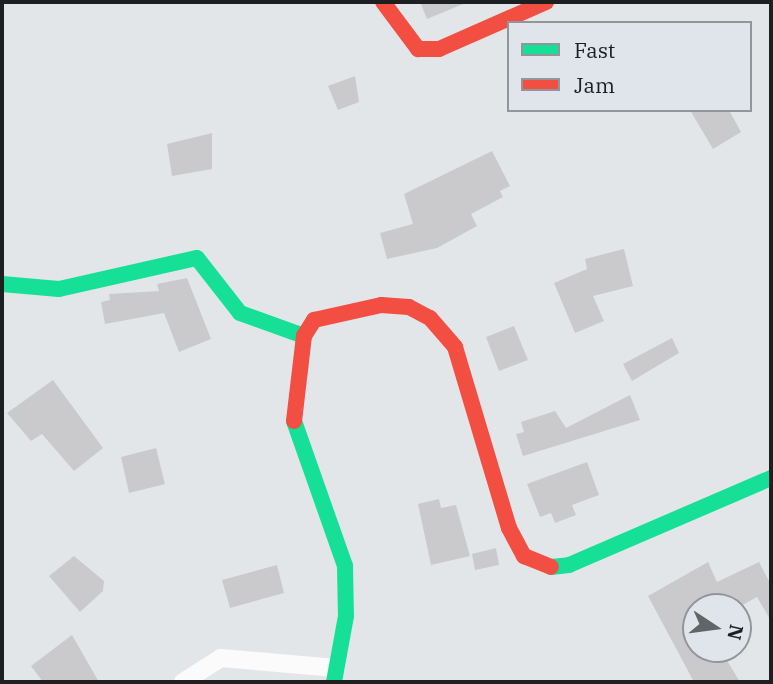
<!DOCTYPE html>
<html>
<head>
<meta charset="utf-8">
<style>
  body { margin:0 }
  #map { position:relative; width:773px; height:684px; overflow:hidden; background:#e3e6e9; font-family:"IBM Plex Serif",serif }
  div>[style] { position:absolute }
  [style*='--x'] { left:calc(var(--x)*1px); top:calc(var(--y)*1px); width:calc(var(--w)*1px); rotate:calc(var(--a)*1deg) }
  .building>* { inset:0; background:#cacacd }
  .street>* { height:18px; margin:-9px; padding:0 9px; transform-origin:9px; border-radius:9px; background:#fbfbfc }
  .fast>* { height:16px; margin:-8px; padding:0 8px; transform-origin:8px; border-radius:8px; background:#16e098 }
  .jam>* { height:16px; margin:-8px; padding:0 8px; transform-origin:8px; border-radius:8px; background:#f24e42 }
  span { translate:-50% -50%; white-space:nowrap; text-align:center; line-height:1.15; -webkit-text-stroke:5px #e0e5ec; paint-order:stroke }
  .frame { position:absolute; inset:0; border:4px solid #1d1f21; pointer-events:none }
  .legend { position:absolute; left:507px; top:21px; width:245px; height:91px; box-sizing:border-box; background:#e0e5ec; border:2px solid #92969b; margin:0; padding:9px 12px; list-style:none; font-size:21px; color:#1d1f21 }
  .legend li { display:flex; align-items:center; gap:14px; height:35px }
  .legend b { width:35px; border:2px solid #92969b }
  .north { position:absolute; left:682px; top:593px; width:70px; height:70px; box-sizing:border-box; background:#e0e5ec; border:2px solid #92969b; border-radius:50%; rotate:103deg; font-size:19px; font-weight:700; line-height:28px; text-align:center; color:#1d1f21 }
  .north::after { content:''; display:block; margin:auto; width:24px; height:32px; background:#626567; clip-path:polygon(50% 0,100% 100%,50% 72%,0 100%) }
</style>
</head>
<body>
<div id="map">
  <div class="building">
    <i style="clip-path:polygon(420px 2px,468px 2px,427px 19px)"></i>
    <i style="clip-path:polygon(355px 76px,359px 102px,338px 110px,328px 86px)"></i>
    <i style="clip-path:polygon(690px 110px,729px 110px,741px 132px,713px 149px)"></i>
    <i style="clip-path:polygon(212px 133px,212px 169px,172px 176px,167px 144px)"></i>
    <i style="clip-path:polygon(492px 151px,510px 186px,500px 191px,503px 197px,471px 214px,477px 226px,437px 248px,387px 259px,380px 233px,413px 224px,404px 194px)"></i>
    <i style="clip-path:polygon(624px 249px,633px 286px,593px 296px,604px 321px,575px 333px,554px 283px,587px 269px,585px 259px)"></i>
    <i style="clip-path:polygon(187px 278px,211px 339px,179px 352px,164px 313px,105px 324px,101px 302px,110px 300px,109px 294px,159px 291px,157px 284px)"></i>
    <i style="clip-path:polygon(514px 326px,528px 360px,499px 371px,486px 337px)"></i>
    <i style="clip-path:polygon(672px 338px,679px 353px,632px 381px,623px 364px)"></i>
    <i style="clip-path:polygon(53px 380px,103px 448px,74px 471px,42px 434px,31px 441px,7px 413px)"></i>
    <i style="clip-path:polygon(630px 395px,640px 420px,523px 456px,516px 434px,524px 432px,521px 422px,555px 411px,566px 428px)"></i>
    <i style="clip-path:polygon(156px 448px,165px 484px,129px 493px,121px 457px)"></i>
    <i style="clip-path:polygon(587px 462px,599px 495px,572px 505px,576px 515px,555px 523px,551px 513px,540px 517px,527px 484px)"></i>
    <i style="clip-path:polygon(439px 499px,441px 508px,456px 505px,470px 556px,431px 565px,418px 504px)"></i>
    <i style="clip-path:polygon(496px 548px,499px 565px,475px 570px,472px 554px)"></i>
    <i style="clip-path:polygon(74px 556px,104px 581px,103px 591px,80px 612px,49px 576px)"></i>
    <i style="clip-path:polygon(708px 562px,717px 582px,759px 562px,771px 585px,771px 621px,757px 597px,739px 607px,688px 607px,696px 622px,696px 649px,720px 649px,740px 682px,694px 682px,648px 596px)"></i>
    <i style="clip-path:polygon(277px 565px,284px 593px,230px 608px,222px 580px)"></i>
    <i style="clip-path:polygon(72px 635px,99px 682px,43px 682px,31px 666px)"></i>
  </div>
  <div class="street">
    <i style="--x:183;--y:682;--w:45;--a:-32.3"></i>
    <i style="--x:221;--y:658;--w:115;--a:5"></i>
  </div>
  <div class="fast">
    <i style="--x:2;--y:284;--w:57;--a:5"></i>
    <i style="--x:59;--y:289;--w:141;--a:-12.7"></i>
    <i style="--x:197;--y:258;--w:70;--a:52"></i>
    <i style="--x:240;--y:313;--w:68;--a:19.8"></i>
    <i style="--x:294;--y:421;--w:154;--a:70.6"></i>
    <i style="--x:345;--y:566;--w:50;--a:88.9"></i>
    <i style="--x:346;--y:616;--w:67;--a:100.3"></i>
    <i style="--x:551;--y:567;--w:18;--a:-6"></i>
    <i style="--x:569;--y:565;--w:220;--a:-23.3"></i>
  </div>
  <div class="jam">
    <i style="--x:383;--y:2;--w:59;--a:53.3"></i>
    <i style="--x:418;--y:49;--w:21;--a:0"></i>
    <i style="--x:439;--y:49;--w:117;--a:-23.7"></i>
    <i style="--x:294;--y:421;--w:86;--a:-83.3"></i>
    <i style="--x:304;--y:336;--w:19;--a:-58"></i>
    <i style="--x:314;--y:320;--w:69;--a:-12.6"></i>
    <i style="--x:381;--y:305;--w:28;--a:4"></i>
    <i style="--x:409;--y:307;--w:24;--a:28"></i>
    <i style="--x:430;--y:318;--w:38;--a:49"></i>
    <i style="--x:455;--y:347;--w:189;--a:73.4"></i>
    <i style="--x:509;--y:528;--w:32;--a:62"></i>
    <i style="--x:524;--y:556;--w:29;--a:22"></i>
  </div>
  <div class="frame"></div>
  <ul class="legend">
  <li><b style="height:9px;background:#16e098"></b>Fast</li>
  <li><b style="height:9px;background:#f24e42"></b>Jam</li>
  </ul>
  <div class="north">N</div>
</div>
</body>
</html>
